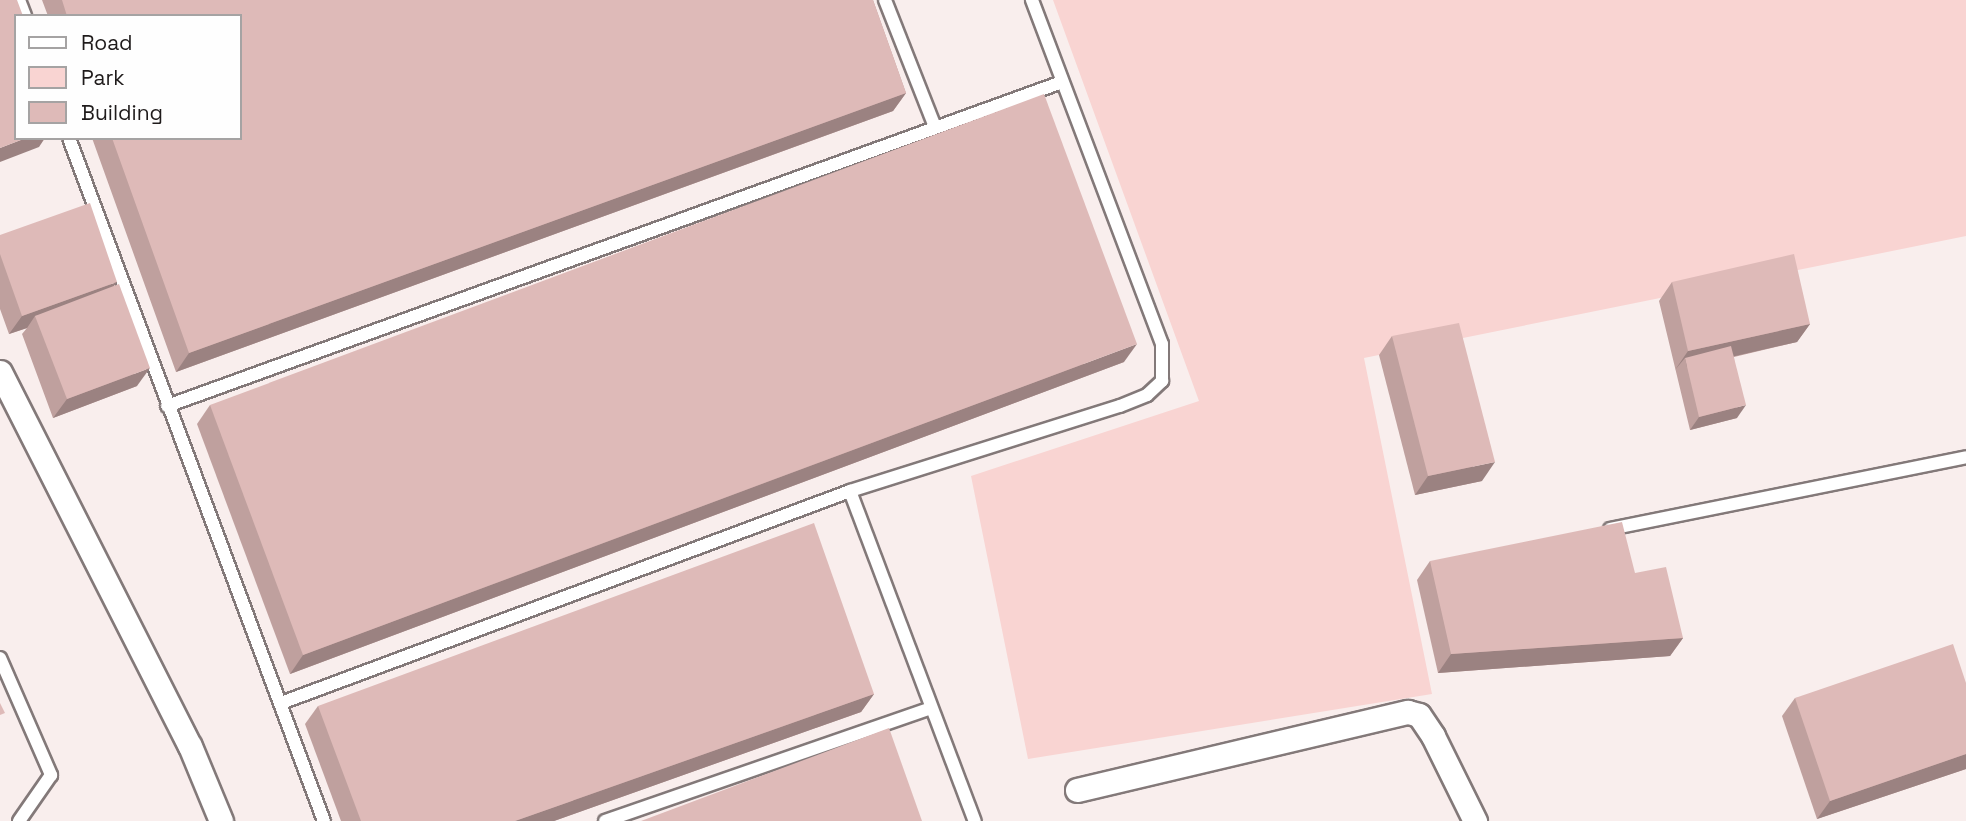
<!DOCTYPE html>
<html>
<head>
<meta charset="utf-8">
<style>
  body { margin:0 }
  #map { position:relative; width:1966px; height:821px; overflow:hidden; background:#f9eeed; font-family:"Space Grotesk",sans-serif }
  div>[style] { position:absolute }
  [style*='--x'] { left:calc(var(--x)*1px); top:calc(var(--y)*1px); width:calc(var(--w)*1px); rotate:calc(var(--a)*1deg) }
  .green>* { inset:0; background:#f9d4d2 }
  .roads { filter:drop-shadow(2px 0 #837979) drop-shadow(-2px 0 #837979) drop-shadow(0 2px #837979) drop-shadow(0 -2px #837979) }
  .service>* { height:12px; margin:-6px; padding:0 6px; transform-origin:6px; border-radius:6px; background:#fff }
  .minor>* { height:23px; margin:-11.5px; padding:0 11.5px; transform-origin:11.5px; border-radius:11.5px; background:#fff }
  .wall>* { inset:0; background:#bfa09e }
  .shaded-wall>* { inset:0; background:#9b8281 }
  .building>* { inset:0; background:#debab8 }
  span { translate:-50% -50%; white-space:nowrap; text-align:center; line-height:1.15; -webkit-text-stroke:5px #fefefe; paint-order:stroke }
  .legend { position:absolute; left:14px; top:14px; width:228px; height:126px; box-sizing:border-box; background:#fefefe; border:2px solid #a5a3a3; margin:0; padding:9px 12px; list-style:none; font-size:21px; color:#1f1b1b }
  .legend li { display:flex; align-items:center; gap:14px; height:35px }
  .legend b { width:35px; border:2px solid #a5a3a3 }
</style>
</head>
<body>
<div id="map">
  <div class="green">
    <i style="clip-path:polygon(1053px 0,1966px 0,1966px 236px,1364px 358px,1432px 694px,1028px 759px,971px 476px,1199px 401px)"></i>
  </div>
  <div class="roads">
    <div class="service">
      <i style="--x:19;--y:0;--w:17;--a:69"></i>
      <i style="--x:885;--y:0;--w:136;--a:68.5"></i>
      <i style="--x:69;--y:138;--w:729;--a:69.53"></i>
      <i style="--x:167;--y:406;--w:952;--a:-19.9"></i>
      <i style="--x:850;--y:491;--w:353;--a:69.3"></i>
      <i style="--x:1610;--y:529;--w:363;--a:-11.4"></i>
      <i style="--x:0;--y:658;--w:128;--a:66.4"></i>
      <i style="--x:51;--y:775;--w:56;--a:124.8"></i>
      <i style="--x:281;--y:703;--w:607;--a:-20.43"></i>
      <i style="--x:850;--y:491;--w:283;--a:-17.5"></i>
      <i style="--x:1120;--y:406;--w:29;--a:-22"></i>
      <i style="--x:1147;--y:395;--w:21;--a:-43"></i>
      <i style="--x:1162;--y:381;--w:37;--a:-90"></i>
      <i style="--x:1162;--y:344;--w:368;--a:-110.7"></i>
      <i style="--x:605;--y:821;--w:345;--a:-19.1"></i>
    </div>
    <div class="minor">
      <i style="--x:0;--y:372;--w:419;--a:63.1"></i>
      <i style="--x:190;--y:746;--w:81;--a:67.5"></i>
      <i style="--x:1077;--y:790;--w:340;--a:-13.3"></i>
      <i style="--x:1408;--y:712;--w:11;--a:15"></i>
      <i style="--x:1419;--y:715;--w:25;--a:56"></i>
      <i style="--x:1433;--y:736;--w:95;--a:63.7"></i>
    </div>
  </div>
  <div class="wall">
    <i style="clip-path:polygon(42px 0,873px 0,906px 93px,893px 111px,176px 372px,92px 138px,240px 138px,240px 16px,48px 16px)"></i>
    <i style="clip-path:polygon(0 235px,114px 286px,137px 386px,53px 418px,22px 334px,27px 328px,9px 334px,0 309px)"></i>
    <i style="clip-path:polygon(1672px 282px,1810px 324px,1797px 342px,1734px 357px,1737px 418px,1690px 430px,1659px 301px)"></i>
    <i style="clip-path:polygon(1392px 336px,1482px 481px,1415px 495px,1379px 355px)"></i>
    <i style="clip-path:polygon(1124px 362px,290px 674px,197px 424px,210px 405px)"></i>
    <i style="clip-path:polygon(1430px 561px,1635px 573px,1683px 638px,1670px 656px,1438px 673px,1417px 580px)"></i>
    <i style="clip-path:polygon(1966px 683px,1966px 769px,1817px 819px,1782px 716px,1795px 698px)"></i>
    <i style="clip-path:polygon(874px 694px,861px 712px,554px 821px,341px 821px,305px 724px,318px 706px)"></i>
  </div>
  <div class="shaded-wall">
    <i style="clip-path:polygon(906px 93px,893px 111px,176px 372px,189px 353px)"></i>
    <i style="clip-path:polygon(26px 138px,45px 138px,39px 147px,0 162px,0 148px)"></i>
    <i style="clip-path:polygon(117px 282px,104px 300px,35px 316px,27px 328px,9px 334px,22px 316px)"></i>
    <i style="clip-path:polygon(1810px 324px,1797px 342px,1687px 367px,1685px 358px,1675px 370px,1688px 351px)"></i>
    <i style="clip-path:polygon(1137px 344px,1124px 362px,290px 674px,303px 655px)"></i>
    <i style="clip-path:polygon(150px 368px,137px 386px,53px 418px,67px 399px)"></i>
    <i style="clip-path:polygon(1746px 405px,1737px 418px,1690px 430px,1699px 417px)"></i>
    <i style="clip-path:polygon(1495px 462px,1482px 481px,1415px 495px,1428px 476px)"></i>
    <i style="clip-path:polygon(1683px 638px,1670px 656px,1438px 673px,1451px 654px)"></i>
    <i style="clip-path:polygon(874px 694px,861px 712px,554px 821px,515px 821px)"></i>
    <i style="clip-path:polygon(1966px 754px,1966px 769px,1817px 819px,1830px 801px)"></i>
  </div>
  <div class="building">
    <i style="clip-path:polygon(0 0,17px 0,23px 16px,16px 16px,16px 138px,26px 138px,0 148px)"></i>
    <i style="clip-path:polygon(62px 0,873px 0,906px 93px,189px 353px,112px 138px,240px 138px,240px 16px,67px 16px)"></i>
    <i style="clip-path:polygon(1044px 94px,1137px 344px,303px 655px,210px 405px)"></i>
    <i style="clip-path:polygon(90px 203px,117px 282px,22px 316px,0 254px,0 235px)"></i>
    <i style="clip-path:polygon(1794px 254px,1810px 324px,1688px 351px,1672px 282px)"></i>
    <i style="clip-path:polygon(119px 284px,150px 368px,67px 399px,35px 316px)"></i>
    <i style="clip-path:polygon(1459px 323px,1495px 462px,1428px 476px,1392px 336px)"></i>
    <i style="clip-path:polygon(1731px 346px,1746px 405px,1699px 417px,1685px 358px)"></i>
    <i style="clip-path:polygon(1622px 522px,1635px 573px,1666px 567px,1683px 638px,1451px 654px,1430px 561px)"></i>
    <i style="clip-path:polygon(814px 523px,874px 694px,515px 821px,361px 821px,318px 706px)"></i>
    <i style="clip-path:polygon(1953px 644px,1966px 683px,1966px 754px,1830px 801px,1795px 698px)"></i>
    <i style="clip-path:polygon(0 703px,5px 713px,0 715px)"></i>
    <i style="clip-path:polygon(889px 728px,922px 821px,641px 821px)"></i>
  </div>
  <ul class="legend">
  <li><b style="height:9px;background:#fff"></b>Road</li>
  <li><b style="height:19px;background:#f9d4d2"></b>Park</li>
  <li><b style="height:19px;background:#debab8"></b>Building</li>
  </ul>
</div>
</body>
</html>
